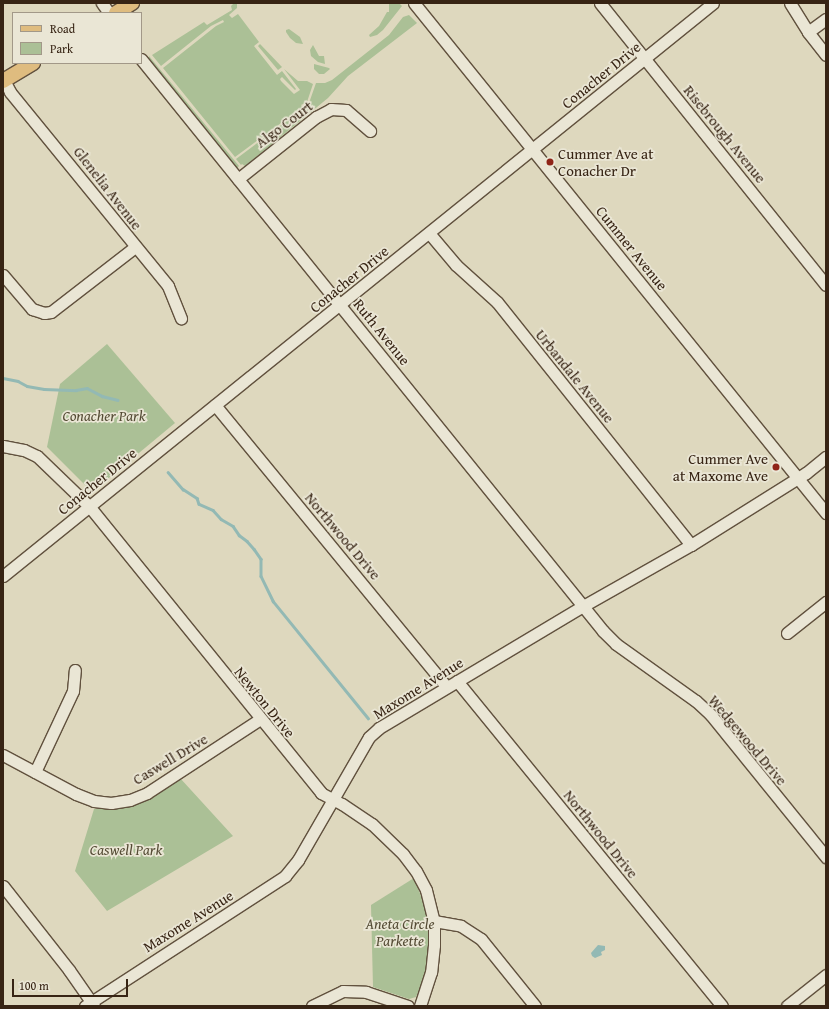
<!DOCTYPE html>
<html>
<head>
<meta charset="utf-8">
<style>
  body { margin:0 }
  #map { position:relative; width:829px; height:1009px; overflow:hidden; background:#ded8be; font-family:"Gentium Book Plus",serif }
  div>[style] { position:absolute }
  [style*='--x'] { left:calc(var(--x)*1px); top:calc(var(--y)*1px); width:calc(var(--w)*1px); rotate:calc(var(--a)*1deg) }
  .green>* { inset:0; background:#abc096 }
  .water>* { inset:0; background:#93b9b4 }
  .stream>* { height:2.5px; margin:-1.25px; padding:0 1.25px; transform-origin:1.25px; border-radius:1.25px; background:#93b9b4 }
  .roads { filter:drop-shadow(1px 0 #61513e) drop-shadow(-1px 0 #61513e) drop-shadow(0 1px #61513e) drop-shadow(0 -1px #61513e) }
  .minor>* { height:11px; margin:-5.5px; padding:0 5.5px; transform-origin:5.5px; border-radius:5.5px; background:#eae6d5 }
  .major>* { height:14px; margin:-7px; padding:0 7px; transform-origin:7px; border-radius:7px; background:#dfbc7f }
  .dots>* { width:11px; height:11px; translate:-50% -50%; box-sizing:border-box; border:2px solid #eae6d5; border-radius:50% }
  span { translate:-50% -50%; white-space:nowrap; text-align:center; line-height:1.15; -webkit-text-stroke:3.5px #eae6d5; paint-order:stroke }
  .street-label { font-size:15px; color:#372414 }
  .poi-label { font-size:15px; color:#372414 }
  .left { translate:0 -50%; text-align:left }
  .right { translate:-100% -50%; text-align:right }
  .park-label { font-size:15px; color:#544b34; font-style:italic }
  .frame { position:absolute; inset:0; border:4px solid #372414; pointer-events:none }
  .legend { position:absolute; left:12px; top:12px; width:130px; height:52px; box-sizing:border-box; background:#eae6d5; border:1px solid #a29888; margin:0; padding:5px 7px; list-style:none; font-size:12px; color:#372414 }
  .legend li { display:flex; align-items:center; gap:8px; height:20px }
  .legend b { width:20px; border:1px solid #a29888 }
  .scale { position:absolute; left:12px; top:979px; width:116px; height:18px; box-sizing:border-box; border:2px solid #372414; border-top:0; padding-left:5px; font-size:12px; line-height:14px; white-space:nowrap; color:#372414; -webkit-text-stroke:3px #eae6d5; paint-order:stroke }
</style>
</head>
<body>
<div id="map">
  <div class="green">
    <i style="clip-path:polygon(234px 3px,237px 3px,237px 8px,229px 15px,232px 18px,238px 14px,259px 42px,254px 46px,277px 75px,282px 71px,296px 89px,295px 90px,282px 77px,280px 79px,281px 81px,294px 94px,300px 90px,284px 69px,298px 81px,307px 81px,313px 84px,307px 102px,301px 105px,303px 108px,309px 103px,316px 83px,325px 83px,332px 80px,389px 35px,403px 17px,409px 15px,417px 23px,348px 76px,328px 98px,245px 166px,242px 164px,241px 165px,236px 159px,297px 113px,296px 112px,235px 157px,163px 68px,216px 26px,224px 22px,223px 20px,211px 26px,161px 66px,152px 55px,204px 22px,207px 25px,232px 10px,231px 6px)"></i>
    <i style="clip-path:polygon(389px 3px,399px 3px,402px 6px,383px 30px,377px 35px,370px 37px,369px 35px,379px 26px,387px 12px,389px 12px)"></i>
    <i style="clip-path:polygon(289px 29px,300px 37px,303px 44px,296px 43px,290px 38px,286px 32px,286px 30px)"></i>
    <i style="clip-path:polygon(260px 44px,282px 67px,278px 70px,258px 46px)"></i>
    <i style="clip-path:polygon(313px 45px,319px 56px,324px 56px,325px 64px,318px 62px,311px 56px,310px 50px)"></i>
    <i style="clip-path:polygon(149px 56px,239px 166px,237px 168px,162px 76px,149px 59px)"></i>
    <i style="clip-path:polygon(314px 64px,329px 68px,330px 69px,324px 74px,319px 74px,314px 69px)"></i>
    <i style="clip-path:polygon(107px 344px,175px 423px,92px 492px,47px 447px,60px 384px)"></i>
    <i style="clip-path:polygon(180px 778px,233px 836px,107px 911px,75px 871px,94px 809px,116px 809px,143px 801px)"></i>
    <i style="clip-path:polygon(414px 878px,426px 909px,430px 940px,426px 969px,422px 983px,416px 997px,409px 999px,373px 987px,371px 905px)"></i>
  </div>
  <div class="water">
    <i style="clip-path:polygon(598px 945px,605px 946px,605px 950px,601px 952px,602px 955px,595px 958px,592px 956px,591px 953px)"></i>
  </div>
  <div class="stream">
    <i style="--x:3;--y:378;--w:15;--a:11"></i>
    <i style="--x:18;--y:381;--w:10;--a:29"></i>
    <i style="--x:27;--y:386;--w:17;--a:10"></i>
    <i style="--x:44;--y:389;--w:32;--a:2"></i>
    <i style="--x:76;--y:390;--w:11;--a:-10"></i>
    <i style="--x:87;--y:388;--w:17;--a:28"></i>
    <i style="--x:102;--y:396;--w:16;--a:14"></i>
    <i style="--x:168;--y:472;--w:23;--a:49"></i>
    <i style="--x:183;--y:489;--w:17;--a:33"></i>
    <i style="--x:197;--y:498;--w:6;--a:72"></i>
    <i style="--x:199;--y:504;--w:15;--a:23"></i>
    <i style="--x:213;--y:510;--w:12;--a:48"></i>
    <i style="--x:221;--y:519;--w:14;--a:30"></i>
    <i style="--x:233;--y:526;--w:11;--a:56"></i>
    <i style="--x:239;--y:535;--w:10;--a:37"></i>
    <i style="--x:247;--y:541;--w:11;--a:49"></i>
    <i style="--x:254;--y:549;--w:12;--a:55"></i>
    <i style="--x:261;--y:559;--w:17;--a:90"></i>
    <i style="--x:261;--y:576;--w:28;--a:64"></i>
    <i style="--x:273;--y:601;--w:151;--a:50.9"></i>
  </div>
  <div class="roads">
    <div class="minor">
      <i style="--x:102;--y:3;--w:12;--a:55"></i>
      <i style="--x:414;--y:3;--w:656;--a:51.07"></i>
      <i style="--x:600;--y:3;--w:361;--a:51.3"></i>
      <i style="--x:790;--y:3;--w:34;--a:58"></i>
      <i style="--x:808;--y:32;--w:29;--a:52"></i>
      <i style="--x:808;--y:32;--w:22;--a:-36"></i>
      <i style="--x:141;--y:59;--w:735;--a:51.07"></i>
      <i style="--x:603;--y:631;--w:18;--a:45"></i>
      <i style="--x:616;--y:644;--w:98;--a:35.5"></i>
      <i style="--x:696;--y:701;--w:21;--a:43"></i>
      <i style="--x:711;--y:715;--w:183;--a:51"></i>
      <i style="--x:3;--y:78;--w:16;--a:63"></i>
      <i style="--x:10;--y:92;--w:250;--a:50.8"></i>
      <i style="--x:168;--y:286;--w:35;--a:68"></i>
      <i style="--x:238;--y:179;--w:100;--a:-38.5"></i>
      <i style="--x:316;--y:117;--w:17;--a:-28"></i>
      <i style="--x:331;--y:109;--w:15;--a:4"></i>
      <i style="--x:346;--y:110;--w:32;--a:41"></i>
      <i style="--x:429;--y:233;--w:42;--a:49.8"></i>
      <i style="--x:456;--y:265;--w:55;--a:42.1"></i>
      <i style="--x:497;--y:302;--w:311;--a:51.4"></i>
      <i style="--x:3;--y:275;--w:45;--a:49.5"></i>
      <i style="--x:32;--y:309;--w:13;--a:18"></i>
      <i style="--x:44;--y:313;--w:7;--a:-8"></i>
      <i style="--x:51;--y:312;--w:106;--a:-37.7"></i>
      <i style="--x:215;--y:405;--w:365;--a:50.6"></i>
      <i style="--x:3;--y:446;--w:21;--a:11"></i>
      <i style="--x:24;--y:450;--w:14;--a:25"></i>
      <i style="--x:37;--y:456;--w:72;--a:43.9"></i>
      <i style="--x:89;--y:506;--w:369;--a:51"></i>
      <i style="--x:321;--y:793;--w:24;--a:28"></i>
      <i style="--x:342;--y:804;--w:36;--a:34"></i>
      <i style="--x:372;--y:824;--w:43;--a:44.1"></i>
      <i style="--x:403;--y:854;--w:21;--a:53"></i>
      <i style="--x:416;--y:871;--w:21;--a:62"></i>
      <i style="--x:426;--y:890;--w:32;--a:76"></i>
      <i style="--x:434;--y:921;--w:24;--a:90"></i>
      <i style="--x:434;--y:945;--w:27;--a:96"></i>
      <i style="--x:431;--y:972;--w:36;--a:108"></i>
      <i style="--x:3;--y:576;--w:912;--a:-38.9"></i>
      <i style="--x:787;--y:633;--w:50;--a:-38.5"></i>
      <i style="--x:457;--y:681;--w:419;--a:50.8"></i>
      <i style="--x:3;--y:755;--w:83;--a:28.1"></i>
      <i style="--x:76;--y:794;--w:19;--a:21"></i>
      <i style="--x:94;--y:801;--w:17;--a:7"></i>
      <i style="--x:111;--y:803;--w:19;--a:-9"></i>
      <i style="--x:130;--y:800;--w:18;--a:-22"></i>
      <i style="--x:147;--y:793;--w:135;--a:-33.2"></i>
      <i style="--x:35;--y:772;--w:89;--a:-64.9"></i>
      <i style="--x:73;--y:691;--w:21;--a:-85"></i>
      <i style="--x:3;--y:886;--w:107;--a:51.8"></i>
      <i style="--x:69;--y:970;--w:44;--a:55.2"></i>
      <i style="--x:434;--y:921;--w:27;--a:10"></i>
      <i style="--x:461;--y:926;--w:24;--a:33"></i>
      <i style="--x:481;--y:939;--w:86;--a:51.1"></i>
      <i style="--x:85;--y:1006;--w:239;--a:-33"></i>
      <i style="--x:285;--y:876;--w:21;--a:-51"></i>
      <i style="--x:298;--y:860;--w:142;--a:-60"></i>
      <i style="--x:369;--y:737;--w:13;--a:-42"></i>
      <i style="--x:379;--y:728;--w:238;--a:-30.9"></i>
      <i style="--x:583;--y:606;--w:124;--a:-29.5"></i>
      <i style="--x:691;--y:545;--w:136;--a:-32.1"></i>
      <i style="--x:806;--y:473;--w:26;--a:-39"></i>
      <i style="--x:312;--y:1006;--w:34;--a:-26"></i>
      <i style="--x:343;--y:991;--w:23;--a:2"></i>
      <i style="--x:366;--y:992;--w:44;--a:18.4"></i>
      <i style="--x:787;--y:1006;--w:50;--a:-38.5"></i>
    </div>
    <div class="major">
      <i style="--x:116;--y:13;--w:19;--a:-32"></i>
      <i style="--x:3;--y:81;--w:35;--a:-31"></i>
    </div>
  </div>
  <div class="dots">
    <i style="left:550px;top:162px;background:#8f2418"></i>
    <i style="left:776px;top:467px;background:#8f2418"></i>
  </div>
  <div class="street-label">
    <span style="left:601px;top:75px;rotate:-39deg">Conacher Drive</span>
    <span style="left:284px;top:124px;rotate:-37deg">Algo Court</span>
    <span style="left:725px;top:134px;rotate:51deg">Risebrough Avenue</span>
    <span style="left:108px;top:188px;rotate:52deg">Glenelia Avenue</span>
    <span style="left:632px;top:248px;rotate:51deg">Cummer Avenue</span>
    <span style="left:349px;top:279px;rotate:-39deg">Conacher Drive</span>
    <span style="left:382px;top:332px;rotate:51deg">Ruth Avenue</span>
    <span style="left:575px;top:376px;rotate:51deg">Urbandale Avenue</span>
    <span style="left:97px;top:481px;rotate:-39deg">Conacher Drive</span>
    <span style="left:343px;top:536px;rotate:50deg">Northwood Drive</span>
    <span style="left:418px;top:688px;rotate:-32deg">Maxome Avenue</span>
    <span style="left:265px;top:702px;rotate:51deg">Newton Drive</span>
    <span style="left:748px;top:740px;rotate:50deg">Wedgewood Drive</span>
    <span style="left:170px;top:759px;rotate:-31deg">Caswell Drive</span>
    <span style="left:601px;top:834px;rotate:51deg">Northwood Drive</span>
    <span style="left:188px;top:921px;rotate:-32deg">Maxome Avenue</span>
  </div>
  <div class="poi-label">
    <span class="left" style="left:558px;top:162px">Cummer Ave at<br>Conacher Dr</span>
    <span class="right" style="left:768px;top:467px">Cummer Ave<br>at Maxome Ave</span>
  </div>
  <div class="park-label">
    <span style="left:104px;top:416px">Conacher Park</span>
    <span style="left:126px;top:850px">Caswell Park</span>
    <span style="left:400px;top:932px">Aneta Circle<br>Parkette</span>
  </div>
  <div class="frame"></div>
  <ul class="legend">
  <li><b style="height:5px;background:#dfbc7f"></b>Road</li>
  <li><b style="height:11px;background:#abc096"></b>Park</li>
  </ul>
  <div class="scale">100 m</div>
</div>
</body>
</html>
